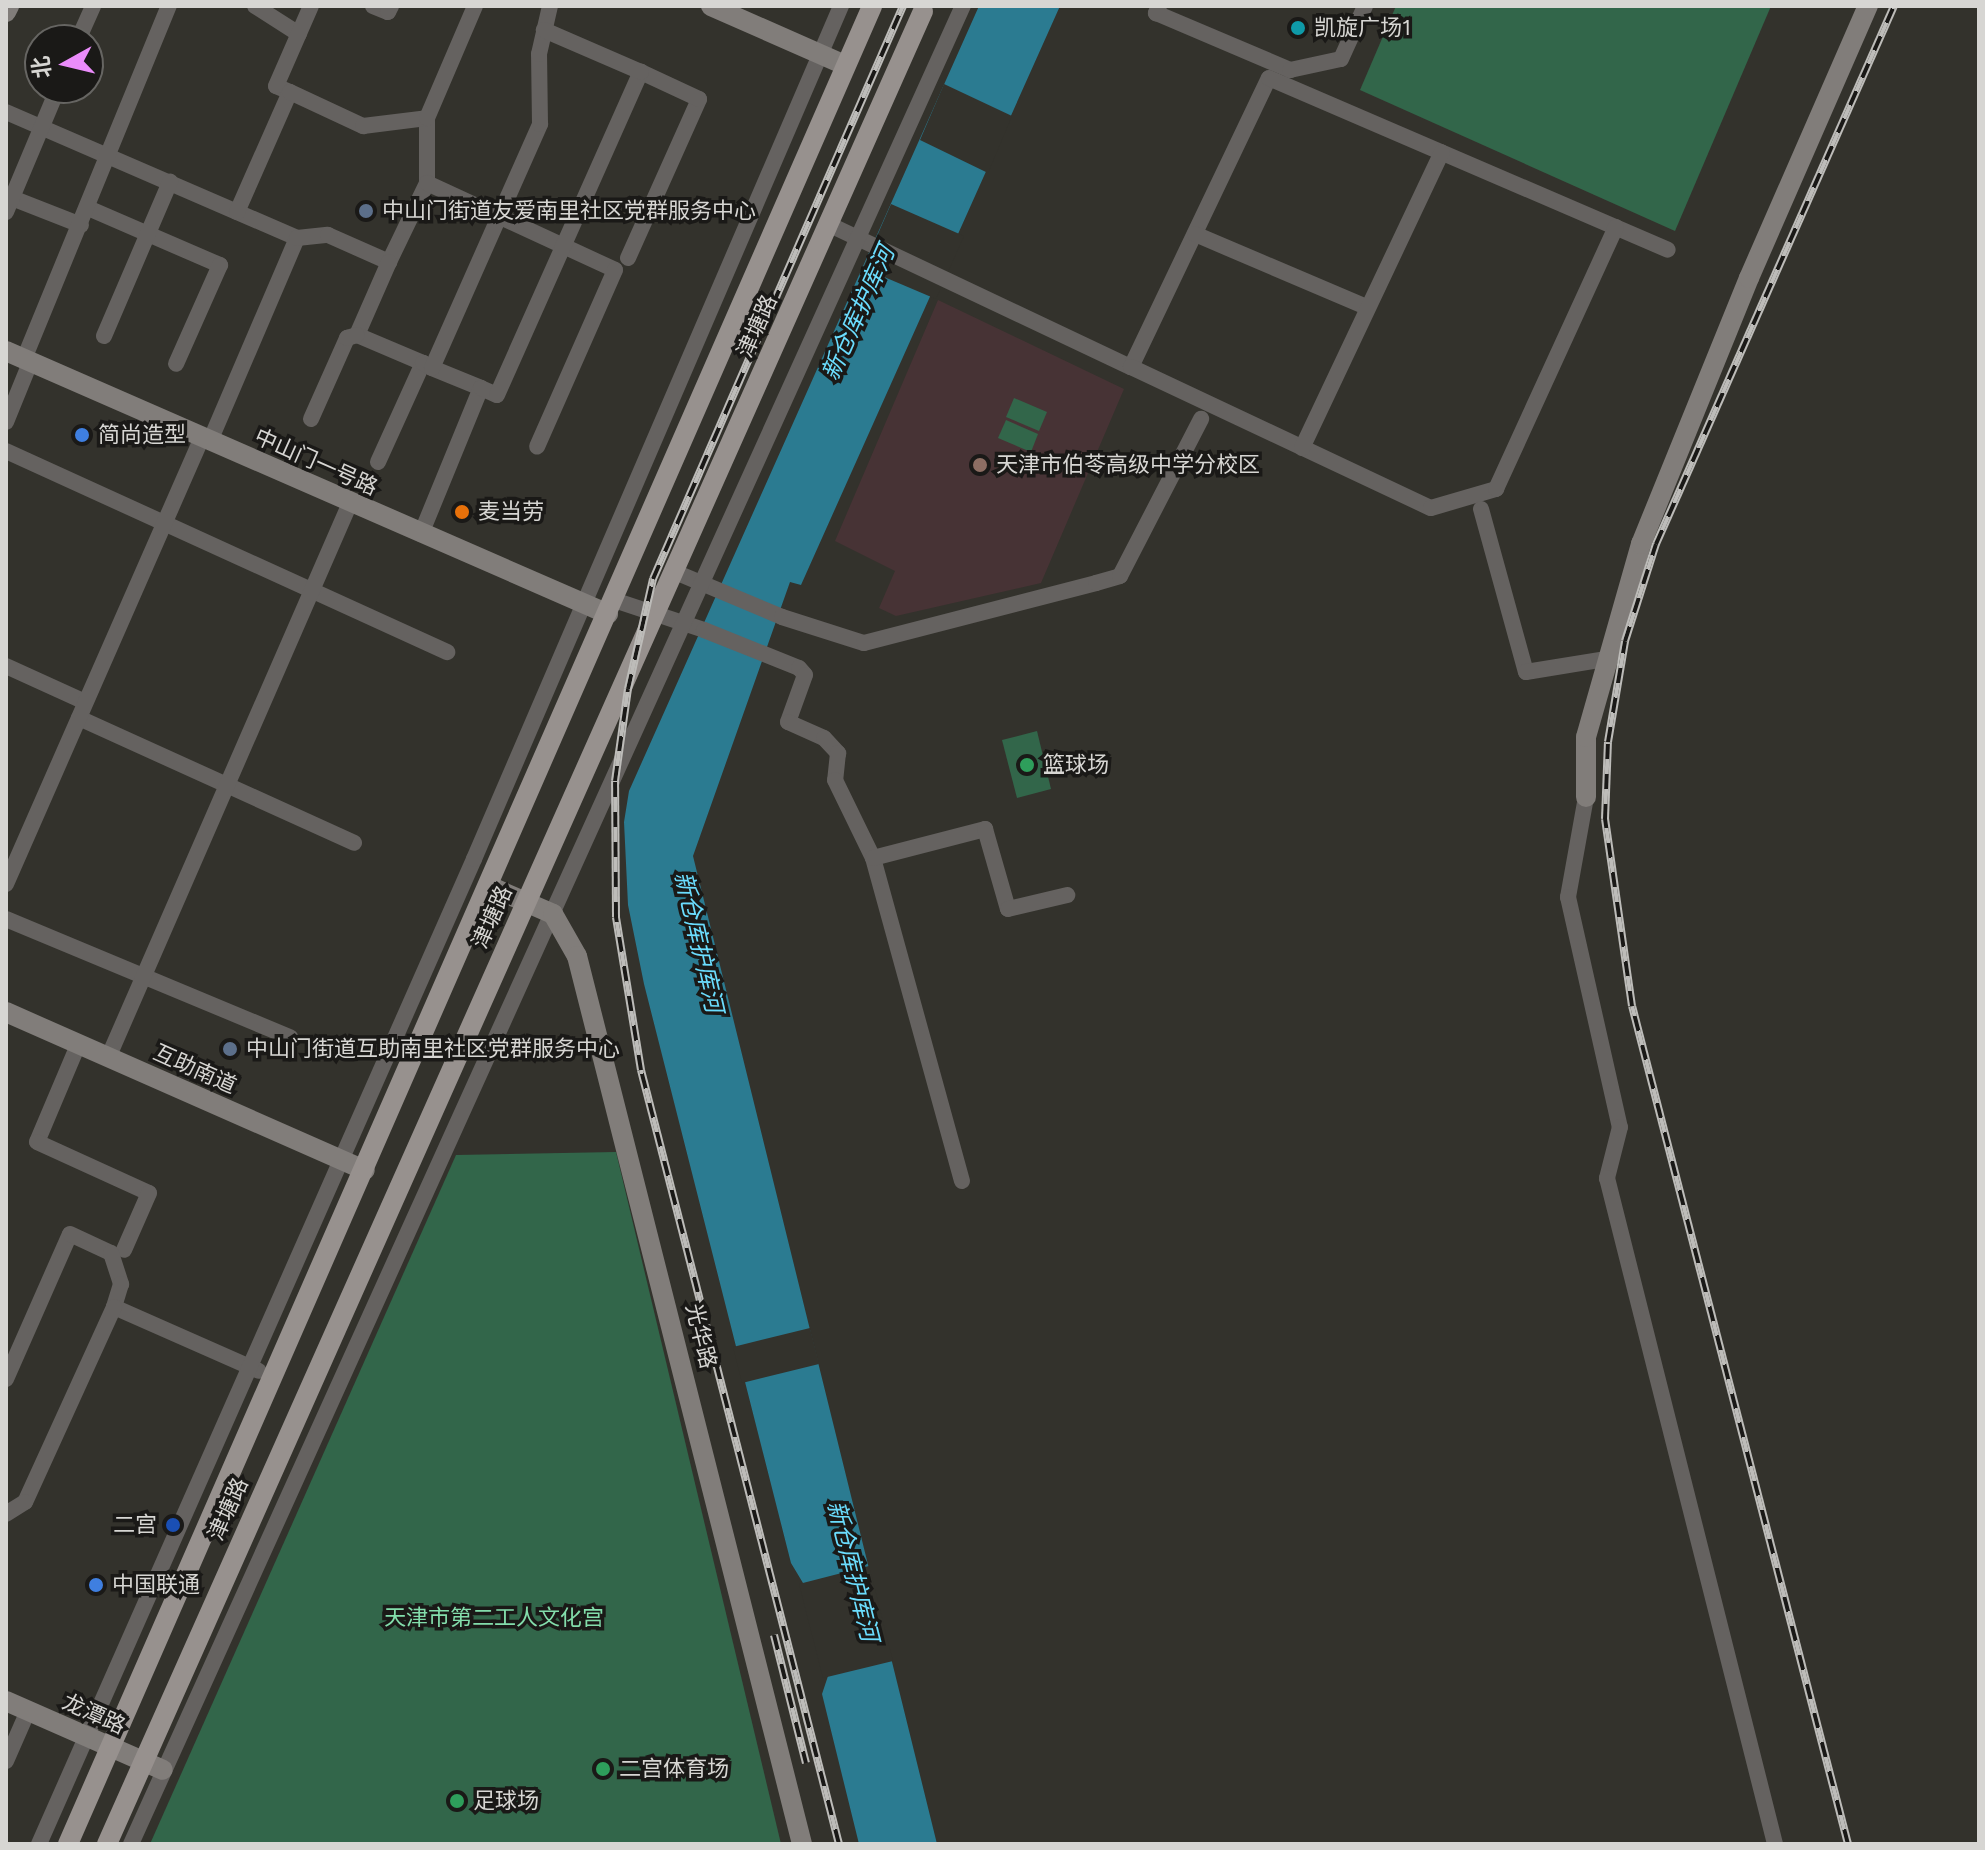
<!DOCTYPE html>
<html>
<head>
<meta charset="utf-8">
<style>
  body { margin:0 }
  #map { position:relative; width:1985px; height:1850px; overflow:hidden; background:#33322c; font-family:Figtree,"Noto Sans SC",sans-serif }
  div>[style] { position:absolute }
  [style*='--x'] { left:calc(var(--x)*1px); top:calc(var(--y)*1px); width:calc(var(--w)*1px); rotate:calc(var(--a)*1deg) }
  .education>* { inset:0; background:#473335 }
  .green>* { inset:0; background:#32664a }
  .water>* { inset:0; background:#2b7b91 }
  .pier>* { inset:0; background:#33322c }
  .street>* { height:16px; margin:-8px; padding:0 8px; transform-origin:8px; border-radius:8px; background:#656260 }
  .secondary>* { height:20px; margin:-10px; padding:0 10px; transform-origin:10px; border-radius:10px; background:#817d7a }
  .primary>* { height:20px; margin:-10px; padding:0 10px; transform-origin:10px; border-radius:10px; background:#97918e }
  .rail>* { height:8px; margin-top:-4px; transform-origin:0; background:repeating-linear-gradient(90deg,#1a1917 0 15px,#bdbcb9 0 30px); box-sizing:border-box; border-block:2px solid #bdbcb9 }
  .dots>* { width:22px; height:22px; translate:-50% -50%; box-sizing:border-box; border:4px solid #1a1917; border-radius:50% }
  span { translate:-50% -50%; white-space:nowrap; text-align:center; line-height:1.15; -webkit-text-stroke:7px #1a1917; paint-order:stroke }
  .poi-label { font-size:22px; color:#d7d6d3 }
  .left { translate:0 -50%; text-align:left }
  .right { translate:-100% -50%; text-align:right }
  .street-label { font-size:22px; color:#d7d6d3 }
  .park-label { font-size:22px; color:#83ddab }
  .water-label { font-size:24px; color:#6bddfe; font-style:italic }
  .frame { position:absolute; inset:0; border:8px solid #d7d6d3; pointer-events:none }
  .north { position:absolute; left:24px; top:24px; width:80px; height:80px; box-sizing:border-box; background:#1a1917; border:2px solid #666562; border-radius:50%; rotate:262deg; font-size:22px; font-weight:700; line-height:32px; text-align:center; color:#d7d6d3 }
  .north::after { content:''; display:block; margin:auto; width:28px; height:36px; background:#eb8cfb; clip-path:polygon(50% 0,100% 100%,50% 72%,0 100%) }
</style>
</head>
<body>
<div id="map">
  <div class="education">
    <i style="clip-path:polygon(938px 300px,1124px 389px,1041px 583px,896px 616px,879px 608px,895px 571px,835px 541px)"></i>
  </div>
  <div class="green">
    <i style="clip-path:polygon(1396px 6px,1771px 6px,1675px 231px,1360px 90px)"></i>
    <i style="clip-path:polygon(1014px 398px,1047px 412px,1039px 431px,1006px 417px)"></i>
    <i style="clip-path:polygon(1006px 420px,1038px 434px,1031px 452px,998px 438px)"></i>
    <i style="clip-path:polygon(1037px 731px,1051px 789px,1017px 798px,1002px 740px)"></i>
    <i style="clip-path:polygon(616px 1152px,781px 1844px,150px 1844px,456px 1155px)"></i>
  </div>
  <div class="water">
    <i style="clip-path:polygon(979px 6px,1060px 6px,801px 585px,790px 582px,693px 856px,937px 1844px,859px 1844px,822px 1694px,828px 1676px,803px 1583px,791px 1563px,644px 984px,628px 905px,624px 822px,629px 791px)"></i>
  </div>
  <div class="pier">
    <i style="clip-path:polygon(944px 84px,1012px 116px,988px 173px,920px 140px)"></i>
    <i style="clip-path:polygon(891px 204px,964px 236px,936px 299px,863px 268px)"></i>
    <i style="clip-path:polygon(810px 1328px,819px 1364px,742px 1383px,733px 1347px)"></i>
    <i style="clip-path:polygon(869px 1566px,893px 1661px,823px 1678px,799px 1584px)"></i>
  </div>
  <div class="street">
    <i style="--x:255;--y:6;--w:52;--a:32.5"></i>
    <i style="--x:373;--y:6;--w:16;--a:22"></i>
    <i style="--x:388;--y:12;--w:7;--a:-63"></i>
    <i style="--x:1159;--y:6;--w:8;--a:113"></i>
    <i style="--x:1156;--y:13;--w:146;--a:23"></i>
    <i style="--x:1290;--y:70;--w:52;--a:-12.2"></i>
    <i style="--x:1341;--y:59;--w:58;--a:-65.6"></i>
    <i style="--x:78;--y:40;--w:37;--a:-66"></i>
    <i style="--x:290;--y:92;--w:15;--a:-157"></i>
    <i style="--x:276;--y:86;--w:87;--a:-66.4"></i>
    <i style="--x:6;--y:112;--w:317;--a:23.4"></i>
    <i style="--x:297;--y:238;--w:221;--a:113.2"></i>
    <i style="--x:427;--y:183;--w:65;--a:-90"></i>
    <i style="--x:12;--y:198;--w:74;--a:21.4"></i>
    <i style="--x:88;--y:208;--w:144;--a:23.4"></i>
    <i style="--x:220;--y:265;--w:108;--a:114"></i>
    <i style="--x:6;--y:212;--w:134;--a:-67.2"></i>
    <i style="--x:237;--y:212;--w:131;--a:-66.2"></i>
    <i style="--x:290;--y:92;--w:81;--a:25"></i>
    <i style="--x:363;--y:126;--w:64;--a:-7.1"></i>
    <i style="--x:427;--y:118;--w:122;--a:-66.8"></i>
    <i style="--x:828;--y:224;--w:335;--a:25.3"></i>
    <i style="--x:1131;--y:367;--w:320;--a:-64.5"></i>
    <i style="--x:1269;--y:78;--w:434;--a:23.3"></i>
    <i style="--x:1195;--y:234;--w:186;--a:23.1"></i>
    <i style="--x:297;--y:238;--w:31;--a:-6"></i>
    <i style="--x:328;--y:235;--w:67;--a:23.9"></i>
    <i style="--x:389;--y:262;--w:88;--a:-64.3"></i>
    <i style="--x:427;--y:183;--w:207;--a:24.8"></i>
    <i style="--x:615;--y:270;--w:193;--a:113.8"></i>
    <i style="--x:628;--y:258;--w:174;--a:-65.9"></i>
    <i style="--x:699;--y:99;--w:64;--a:-155"></i>
    <i style="--x:389;--y:262;--w:80;--a:113.7"></i>
    <i style="--x:357;--y:335;--w:72;--a:23"></i>
    <i style="--x:104;--y:336;--w:168;--a:-66.8"></i>
    <i style="--x:24;--y:359;--w:382;--a:-67.7"></i>
    <i style="--x:1131;--y:367;--w:331;--a:25.2"></i>
    <i style="--x:1431;--y:508;--w:68;--a:-16.3"></i>
    <i style="--x:1496;--y:489;--w:288;--a:-65.4"></i>
    <i style="--x:432;--y:368;--w:53;--a:22.2"></i>
    <i style="--x:311;--y:419;--w:89;--a:-66"></i>
    <i style="--x:347;--y:338;--w:10;--a:-17"></i>
    <i style="--x:6;--y:422;--w:64;--a:-67.9"></i>
    <i style="--x:1302;--y:448;--w:327;--a:-64.7"></i>
    <i style="--x:6;--y:451;--w:485;--a:24.5"></i>
    <i style="--x:378;--y:462;--w:109;--a:-65.6"></i>
    <i style="--x:423;--y:363;--w:10;--a:29"></i>
    <i style="--x:432;--y:368;--w:267;--a:-66.1"></i>
    <i style="--x:540;--y:124;--w:70;--a:-90.8"></i>
    <i style="--x:539;--y:54;--w:49;--a:-77.1"></i>
    <i style="--x:1481;--y:509;--w:169;--a:74.6"></i>
    <i style="--x:1526;--y:672;--w:80;--a:-9.3"></i>
    <i style="--x:421;--y:534;--w:158;--a:-67.7"></i>
    <i style="--x:481;--y:388;--w:17;--a:24"></i>
    <i style="--x:497;--y:395;--w:354;--a:-66"></i>
    <i style="--x:641;--y:72;--w:106;--a:-156.6"></i>
    <i style="--x:675;--y:572;--w:116;--a:22.8"></i>
    <i style="--x:782;--y:617;--w:86;--a:17.6"></i>
    <i style="--x:864;--y:643;--w:240;--a:-14.5"></i>
    <i style="--x:1096;--y:583;--w:25;--a:-16"></i>
    <i style="--x:1120;--y:576;--w:177;--a:-62.7"></i>
    <i style="--x:614;--y:600;--w:95;--a:18.4"></i>
    <i style="--x:704;--y:630;--w:102;--a:21.8"></i>
    <i style="--x:799;--y:668;--w:9;--a:49"></i>
    <i style="--x:805;--y:675;--w:50;--a:109.9"></i>
    <i style="--x:788;--y:722;--w:39;--a:24"></i>
    <i style="--x:824;--y:738;--w:21;--a:47"></i>
    <i style="--x:838;--y:753;--w:27;--a:96"></i>
    <i style="--x:835;--y:780;--w:87;--a:64"></i>
    <i style="--x:873;--y:858;--w:335;--a:74.6"></i>
    <i style="--x:6;--y:666;--w:87;--a:24.5"></i>
    <i style="--x:79;--y:718;--w:302;--a:24.4"></i>
    <i style="--x:1586;--y:797;--w:102;--a:100.2"></i>
    <i style="--x:1568;--y:897;--w:236;--a:77.3"></i>
    <i style="--x:1620;--y:1127;--w:53;--a:104.3"></i>
    <i style="--x:1607;--y:1178;--w:687;--a:75.84"></i>
    <i style="--x:873;--y:858;--w:116;--a:-14.5"></i>
    <i style="--x:985;--y:829;--w:83;--a:74"></i>
    <i style="--x:1008;--y:909;--w:61;--a:-13.3"></i>
    <i style="--x:6;--y:884;--w:487;--a:-66.3"></i>
    <i style="--x:6;--y:919;--w:308;--a:22.6"></i>
    <i style="--x:78;--y:1045;--w:105;--a:112.9"></i>
    <i style="--x:37;--y:1142;--w:123;--a:24.5"></i>
    <i style="--x:149;--y:1193;--w:62;--a:113.7"></i>
    <i style="--x:108;--y:1058;--w:605;--a:-66.44"></i>
    <i style="--x:114;--y:1307;--w:158;--a:23.8"></i>
    <i style="--x:6;--y:1379;--w:158;--a:-66.2"></i>
    <i style="--x:70;--y:1234;--w:45;--a:24.9"></i>
    <i style="--x:111;--y:1253;--w:33;--a:72"></i>
    <i style="--x:121;--y:1284;--w:24;--a:107"></i>
    <i style="--x:114;--y:1307;--w:214;--a:114.5"></i>
    <i style="--x:25;--y:1502;--w:22;--a:148"></i>
    <i style="--x:6;--y:1761;--w:55;--a:-66.3"></i>
    <i style="--x:39;--y:1844;--w:1077;--a:-66.17"></i>
    <i style="--x:474;--y:859;--w:929;--a:-66.72"></i>
    <i style="--x:131;--y:1844;--w:2018;--a:-65.65"></i>
  </div>
  <div class="secondary">
    <i style="--x:711;--y:6;--w:146;--a:23.8"></i>
    <i style="--x:6;--y:12;--w:7;--a:-63"></i>
    <i style="--x:6;--y:351;--w:657;--a:23.6"></i>
    <i style="--x:1586;--y:797;--w:60;--a:-90"></i>
    <i style="--x:1586;--y:737;--w:201;--a:-74.1"></i>
    <i style="--x:1641;--y:544;--w:287;--a:-67.9"></i>
    <i style="--x:1749;--y:278;--w:297;--a:-66.4"></i>
    <i style="--x:489;--y:886;--w:70;--a:23.6"></i>
    <i style="--x:553;--y:914;--w:48;--a:60.3"></i>
    <i style="--x:577;--y:956;--w:916;--a:75.78"></i>
    <i style="--x:6;--y:1012;--w:392;--a:23.8"></i>
    <i style="--x:6;--y:1701;--w:171;--a:23.7"></i>
  </div>
  <div class="primary">
    <i style="--x:68;--y:1844;--w:2006;--a:-66.37"></i>
    <i style="--x:107;--y:1844;--w:2006;--a:-66"></i>
  </div>
  <div class="rail">
    <i style="--x:774;--y:1635;--w:132;--a:76"></i>
    <i style="--x:839;--y:1844;--w:799;--a:-104.35"></i>
    <i style="--x:641;--y:1070;--w:155;--a:-99.3"></i>
    <i style="--x:616;--y:917;--w:136;--a:-90.4"></i>
    <i style="--x:615;--y:781;--w:93;--a:-82"></i>
    <i style="--x:628;--y:689;--w:113;--a:-77.2"></i>
    <i style="--x:653;--y:579;--w:625;--a:-66.43"></i>
    <i style="--x:1848;--y:1844;--w:865;--a:-104.45"></i>
    <i style="--x:1632;--y:1006;--w:189;--a:-98.2"></i>
    <i style="--x:1605;--y:819;--w:77;--a:-87.8"></i>
    <i style="--x:1608;--y:742;--w:102;--a:-80.4"></i>
    <i style="--x:1625;--y:641;--w:102;--a:-72.3"></i>
    <i style="--x:1656;--y:544;--w:588;--a:-66.14"></i>
  </div>
  <div class="dots">
    <i style="left:1298px;top:28px;background:#0f9aa8"></i>
    <i style="left:366px;top:211px;background:#5c6f8a"></i>
    <i style="left:82px;top:435px;background:#3f7fe0"></i>
    <i style="left:980px;top:465px;background:#8d6e63"></i>
    <i style="left:462px;top:512px;background:#e8710a"></i>
    <i style="left:1027px;top:765px;background:#2e9e5b"></i>
    <i style="left:230px;top:1049px;background:#5c6f8a"></i>
    <i style="left:173px;top:1525px;background:#1a4fb4"></i>
    <i style="left:96px;top:1585px;background:#3f7fe0"></i>
    <i style="left:603px;top:1769px;background:#2e9e5b"></i>
    <i style="left:457px;top:1801px;background:#2e9e5b"></i>
  </div>
  <div class="poi-label">
    <span class="left" style="left:1314px;top:28px">凯旋广场1</span>
    <span class="left" style="left:382px;top:211px">中山门街道友爱南里社区党群服务中心</span>
    <span class="left" style="left:98px;top:435px">简尚造型</span>
    <span class="left" style="left:996px;top:465px">天津市伯苓高级中学分校区</span>
    <span class="left" style="left:478px;top:512px">麦当劳</span>
    <span class="left" style="left:1043px;top:765px">篮球场</span>
    <span class="left" style="left:246px;top:1049px">中山门街道互助南里社区党群服务中心</span>
    <span class="right" style="left:157px;top:1525px">二宫</span>
    <span class="left" style="left:112px;top:1585px">中国联通</span>
    <span class="left" style="left:619px;top:1769px">二宫体育场</span>
    <span class="left" style="left:473px;top:1801px">足球场</span>
  </div>
  <div class="street-label">
    <span style="left:757px;top:326px;rotate:-66deg">津塘路</span>
    <span style="left:316px;top:462px;rotate:24deg">中山门一号路</span>
    <span style="left:492px;top:917px;rotate:-66deg">津塘路</span>
    <span style="left:195px;top:1069px;rotate:24deg">互助南道</span>
    <span style="left:701px;top:1336px;rotate:76deg">光华路</span>
    <span style="left:228px;top:1509px;rotate:-66deg">津塘路</span>
    <span style="left:94px;top:1714px;rotate:24deg">龙潭路</span>
  </div>
  <div class="park-label">
    <span style="left:494px;top:1618px">天津市第二工人文化宫</span>
  </div>
  <div class="water-label">
    <span style="left:858px;top:313px;rotate:-66deg">新仓库护库河</span>
    <span style="left:699px;top:942px;rotate:77deg">新仓库护库河</span>
    <span style="left:853px;top:1571px;rotate:76deg">新仓库护库河</span>
  </div>
  <div class="frame"></div>
  <div class="north">北</div>
</div>
</body>
</html>
